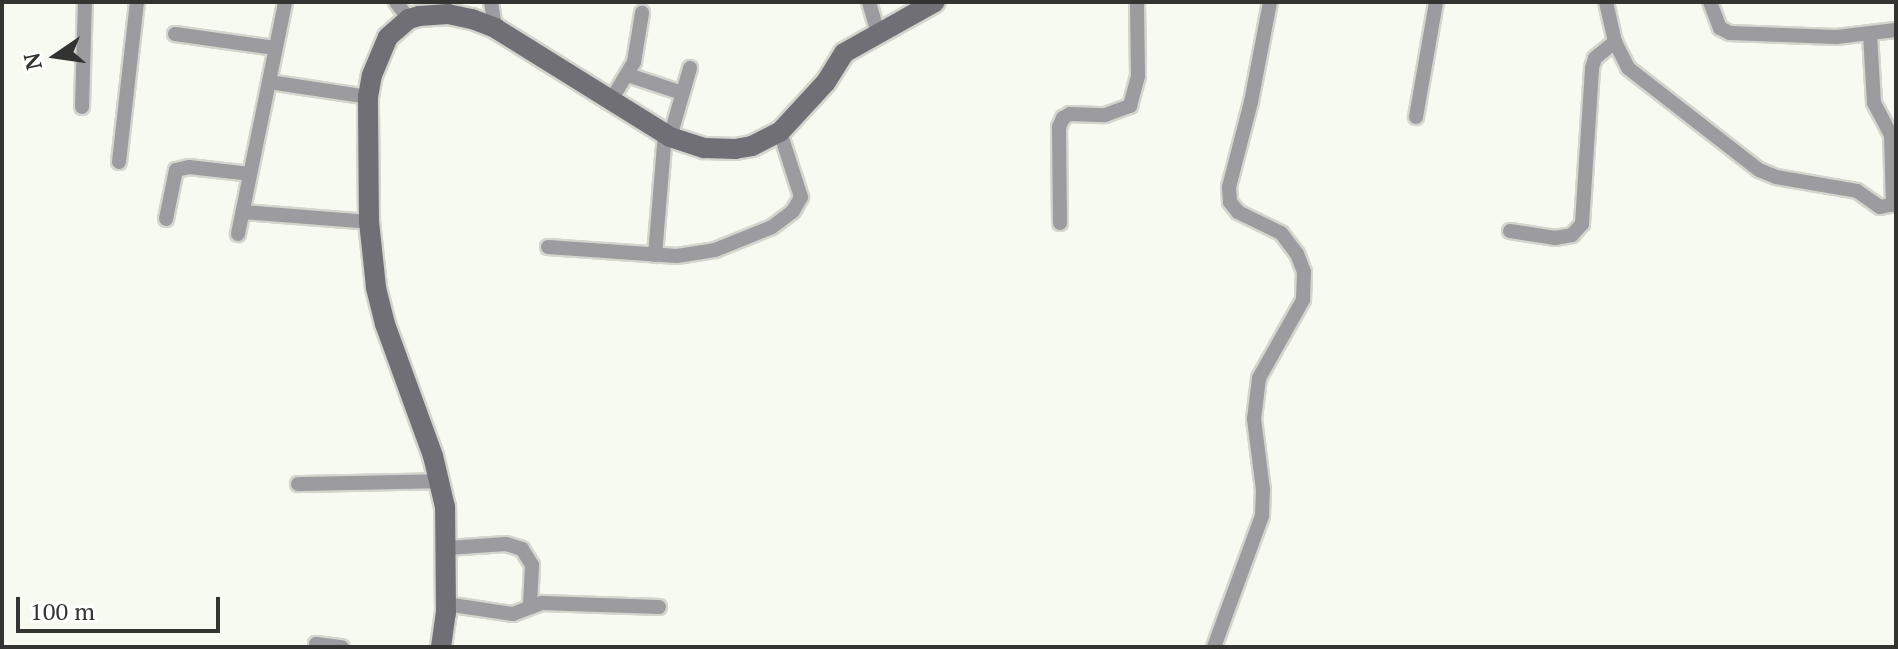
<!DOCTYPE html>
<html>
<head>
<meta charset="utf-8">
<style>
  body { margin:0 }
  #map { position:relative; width:1898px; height:649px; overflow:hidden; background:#f7faf1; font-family:"PT Serif",serif }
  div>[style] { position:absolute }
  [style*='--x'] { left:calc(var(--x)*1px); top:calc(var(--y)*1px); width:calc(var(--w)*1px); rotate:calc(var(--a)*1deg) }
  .roads { filter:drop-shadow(2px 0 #d4d6ce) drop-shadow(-2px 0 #d4d6ce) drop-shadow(0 2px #d4d6ce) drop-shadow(0 -2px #d4d6ce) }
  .street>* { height:14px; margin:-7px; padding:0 7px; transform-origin:7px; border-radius:7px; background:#9c9b9f }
  .secondary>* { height:20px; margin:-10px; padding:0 10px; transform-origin:10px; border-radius:10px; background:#706f75 }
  span { translate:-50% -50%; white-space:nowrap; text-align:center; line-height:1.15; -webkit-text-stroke:7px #fff; paint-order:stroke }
  .frame { position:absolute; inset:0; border:4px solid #333431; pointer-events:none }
  .north { position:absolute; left:16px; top:16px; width:80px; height:80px; -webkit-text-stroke:6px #fff; paint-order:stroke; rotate:257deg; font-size:22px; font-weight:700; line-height:32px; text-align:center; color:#333431 }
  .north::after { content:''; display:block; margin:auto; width:28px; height:36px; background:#333431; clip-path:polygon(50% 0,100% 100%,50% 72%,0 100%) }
  .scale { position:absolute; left:16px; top:597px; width:204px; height:36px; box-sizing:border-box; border:4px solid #333431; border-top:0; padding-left:10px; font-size:24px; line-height:28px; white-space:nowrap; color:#333431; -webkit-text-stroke:6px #fff; paint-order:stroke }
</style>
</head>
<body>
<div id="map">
  <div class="roads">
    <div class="street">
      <i style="--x:396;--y:2;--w:21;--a:53"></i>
      <i style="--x:491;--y:2;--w:26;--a:81"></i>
      <i style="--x:869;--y:2;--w:32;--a:74"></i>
      <i style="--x:1606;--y:2;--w:41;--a:77.3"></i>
      <i style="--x:1615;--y:42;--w:29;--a:63"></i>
      <i style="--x:1628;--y:68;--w:166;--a:37.9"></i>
      <i style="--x:1759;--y:170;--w:18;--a:22"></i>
      <i style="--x:1776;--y:177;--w:82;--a:9.8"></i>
      <i style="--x:1857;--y:191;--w:28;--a:35"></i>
      <i style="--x:1880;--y:207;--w:16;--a:-11"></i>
      <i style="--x:1710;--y:2;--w:28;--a:69"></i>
      <i style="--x:1720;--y:28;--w:11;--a:27"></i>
      <i style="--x:1730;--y:33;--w:106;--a:2.2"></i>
      <i style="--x:1836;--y:37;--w:60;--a:-6.7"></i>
      <i style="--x:175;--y:34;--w:101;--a:8"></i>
      <i style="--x:1870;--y:34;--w:69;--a:86.7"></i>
      <i style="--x:1874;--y:103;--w:36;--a:62"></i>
      <i style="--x:1891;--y:135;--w:70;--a:88.4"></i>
      <i style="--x:628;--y:75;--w:57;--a:18.4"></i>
      <i style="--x:269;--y:82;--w:100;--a:8.6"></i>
      <i style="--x:610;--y:102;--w:47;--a:-59"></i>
      <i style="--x:634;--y:62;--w:50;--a:-80.7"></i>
      <i style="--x:82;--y:107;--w:105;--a:-88.4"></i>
      <i style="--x:1416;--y:117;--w:117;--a:-80.1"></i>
      <i style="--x:670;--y:137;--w:72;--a:-73.8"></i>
      <i style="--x:119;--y:162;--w:161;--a:-83.6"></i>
      <i style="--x:243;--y:212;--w:126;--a:4.5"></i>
      <i style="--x:166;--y:219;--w:50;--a:-78.5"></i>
      <i style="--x:176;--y:170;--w:13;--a:-13"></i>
      <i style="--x:189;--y:167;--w:61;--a:6.5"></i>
      <i style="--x:1060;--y:223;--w:96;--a:-90.6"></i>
      <i style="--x:1059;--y:127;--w:10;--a:-66"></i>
      <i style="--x:1063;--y:118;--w:8;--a:-30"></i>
      <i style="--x:1070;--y:114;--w:35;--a:2"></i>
      <i style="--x:1105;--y:115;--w:27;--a:-20"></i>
      <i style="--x:1130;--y:106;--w:31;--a:-75"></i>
      <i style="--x:1138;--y:76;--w:74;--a:-90.8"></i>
      <i style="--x:1510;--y:231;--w:46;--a:8.8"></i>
      <i style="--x:1555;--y:238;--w:17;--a:-10"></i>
      <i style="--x:1572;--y:235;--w:15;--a:-48"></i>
      <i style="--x:1582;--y:224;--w:156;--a:-86.3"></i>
      <i style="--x:1592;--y:68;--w:10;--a:-73"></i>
      <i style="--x:1595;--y:58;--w:26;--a:-39"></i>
      <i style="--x:238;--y:234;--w:237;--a:-78.5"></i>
      <i style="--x:548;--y:247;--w:129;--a:4"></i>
      <i style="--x:677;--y:256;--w:38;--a:-9"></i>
      <i style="--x:715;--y:250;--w:61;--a:-22"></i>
      <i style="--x:772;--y:227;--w:26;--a:-37"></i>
      <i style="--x:793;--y:211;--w:16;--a:-60"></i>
      <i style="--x:801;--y:197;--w:68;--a:-107.9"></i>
      <i style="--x:655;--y:255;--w:121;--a:-85.3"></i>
      <i style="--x:298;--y:484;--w:142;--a:-1.2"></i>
      <i style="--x:447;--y:548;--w:59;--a:-3.9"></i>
      <i style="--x:506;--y:544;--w:17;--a:17"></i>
      <i style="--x:522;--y:549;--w:19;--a:58"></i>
      <i style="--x:532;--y:565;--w:41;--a:92.8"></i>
      <i style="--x:446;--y:604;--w:68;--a:8.5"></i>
      <i style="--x:513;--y:614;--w:31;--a:-21"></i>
      <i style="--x:542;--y:603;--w:117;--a:2"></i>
      <i style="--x:316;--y:644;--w:26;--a:7"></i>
      <i style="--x:1214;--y:647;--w:140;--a:-69.9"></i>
      <i style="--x:1262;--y:516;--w:26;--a:-88"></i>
      <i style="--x:1263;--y:490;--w:72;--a:-97.2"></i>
      <i style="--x:1254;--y:419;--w:41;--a:-83"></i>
      <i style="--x:1259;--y:378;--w:90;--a:-60.6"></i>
      <i style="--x:1303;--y:300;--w:28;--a:-88"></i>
      <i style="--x:1304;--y:272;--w:19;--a:-111"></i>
      <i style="--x:1297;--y:254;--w:26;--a:-127"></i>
      <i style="--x:1281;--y:233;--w:48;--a:-154"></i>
      <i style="--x:1238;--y:212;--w:13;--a:-129"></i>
      <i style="--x:1230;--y:202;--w:15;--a:-94"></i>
      <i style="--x:1229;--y:187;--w:88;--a:-75.5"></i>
      <i style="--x:1251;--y:102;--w:102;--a:-79.2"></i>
    </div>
    <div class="secondary">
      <i style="--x:441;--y:647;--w:34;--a:-82"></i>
      <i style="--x:446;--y:613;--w:106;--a:-90.5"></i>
      <i style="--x:445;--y:507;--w:52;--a:-103.2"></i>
      <i style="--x:433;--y:456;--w:140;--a:-110"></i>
      <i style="--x:385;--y:324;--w:38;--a:-104"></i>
      <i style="--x:376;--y:287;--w:65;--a:-96.1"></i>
      <i style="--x:369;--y:222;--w:125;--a:-90.5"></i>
      <i style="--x:368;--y:97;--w:22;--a:-80"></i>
      <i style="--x:372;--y:75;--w:41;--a:-67.2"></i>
      <i style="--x:388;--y:37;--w:28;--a:-41"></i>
      <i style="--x:409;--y:19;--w:10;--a:-17"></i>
      <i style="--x:419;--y:16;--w:29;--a:-4"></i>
      <i style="--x:448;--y:14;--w:25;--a:12"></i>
      <i style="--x:472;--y:19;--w:25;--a:21"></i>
      <i style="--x:495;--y:28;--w:206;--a:31.9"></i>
      <i style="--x:670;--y:137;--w:36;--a:18"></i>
      <i style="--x:704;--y:148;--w:31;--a:2"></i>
      <i style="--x:735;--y:149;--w:17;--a:-10"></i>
      <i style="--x:752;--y:146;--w:31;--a:-27"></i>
      <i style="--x:780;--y:132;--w:68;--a:-47.4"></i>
      <i style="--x:826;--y:82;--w:34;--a:-58"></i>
      <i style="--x:844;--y:53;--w:104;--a:-29.3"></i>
    </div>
  </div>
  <div class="frame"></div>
  <div class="north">N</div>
  <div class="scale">100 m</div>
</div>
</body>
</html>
